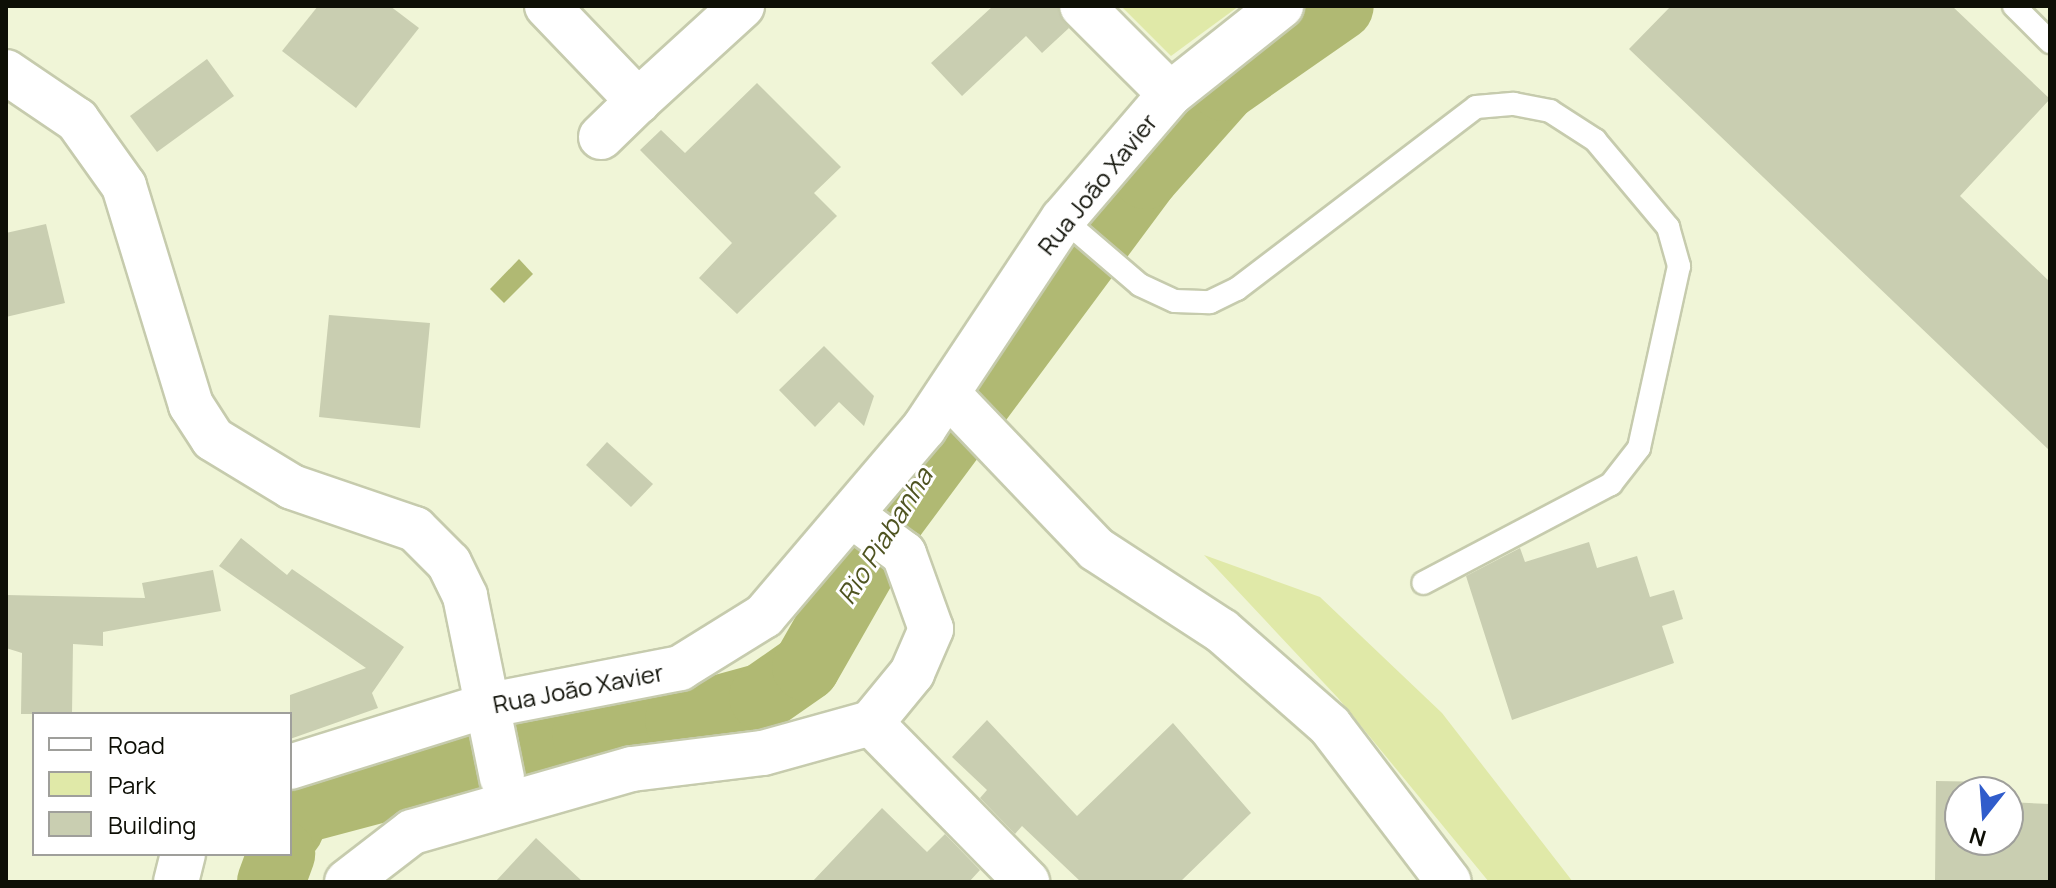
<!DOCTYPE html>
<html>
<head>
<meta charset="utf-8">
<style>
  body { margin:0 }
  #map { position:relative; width:2056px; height:888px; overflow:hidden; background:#f0f5d7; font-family:Manrope,sans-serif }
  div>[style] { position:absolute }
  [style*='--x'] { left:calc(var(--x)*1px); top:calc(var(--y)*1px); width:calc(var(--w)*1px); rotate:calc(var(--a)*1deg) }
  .green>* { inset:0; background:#e0e9a8 }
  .water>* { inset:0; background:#b0b973 }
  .river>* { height:68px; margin:-34px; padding:0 34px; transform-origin:34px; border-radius:34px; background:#b0b973 }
  .building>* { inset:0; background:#c9ceb1 }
  .roads { filter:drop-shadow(2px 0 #c6cbad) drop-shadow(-2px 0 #c6cbad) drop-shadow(0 2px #c6cbad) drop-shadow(0 -2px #c6cbad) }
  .lane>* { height:22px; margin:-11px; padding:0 11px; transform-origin:11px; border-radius:11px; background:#fff }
  .street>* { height:44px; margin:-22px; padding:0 22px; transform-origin:22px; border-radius:22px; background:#fff }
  span { translate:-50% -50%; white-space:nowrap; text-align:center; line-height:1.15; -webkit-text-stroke:6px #fff; paint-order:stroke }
  .street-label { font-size:24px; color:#0e0f06 }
  .water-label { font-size:26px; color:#4e5320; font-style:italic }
  .frame { position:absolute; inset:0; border:8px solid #0e0f06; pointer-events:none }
  .legend { position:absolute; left:32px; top:712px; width:260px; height:144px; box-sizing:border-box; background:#fff; border:2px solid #9f9f9b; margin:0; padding:10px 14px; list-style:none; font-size:24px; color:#0e0f06 }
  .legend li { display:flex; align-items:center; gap:16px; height:40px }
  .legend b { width:40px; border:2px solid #9f9f9b }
  .north { position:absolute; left:1944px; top:776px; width:80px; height:80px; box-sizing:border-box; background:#fff; border:2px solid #9f9f9b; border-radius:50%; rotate:197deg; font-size:22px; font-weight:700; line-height:32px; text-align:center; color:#0e0f06 }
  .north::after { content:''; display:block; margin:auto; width:28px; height:36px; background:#305ccb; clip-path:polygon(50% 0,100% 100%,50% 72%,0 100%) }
</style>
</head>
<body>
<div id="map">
  <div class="green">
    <i style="clip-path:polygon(1121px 6px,1239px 6px,1171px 56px)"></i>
    <i style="clip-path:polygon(1204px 555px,1320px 597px,1442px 713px,1573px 882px,1489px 882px,1338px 698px)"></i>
  </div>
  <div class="water">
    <i style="clip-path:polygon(519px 259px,533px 274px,504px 303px,490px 289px)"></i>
  </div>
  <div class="river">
    <i style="--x:290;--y:828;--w:18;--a:-71"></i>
    <i style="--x:296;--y:811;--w:300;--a:-14.9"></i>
    <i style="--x:586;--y:734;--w:94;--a:-8.6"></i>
    <i style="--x:679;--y:720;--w:87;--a:-15.3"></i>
    <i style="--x:763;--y:697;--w:52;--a:-34.9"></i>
    <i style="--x:806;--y:667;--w:172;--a:-60.3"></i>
    <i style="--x:891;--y:518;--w:427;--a:-53.4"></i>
    <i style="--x:1146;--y:175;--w:118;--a:-48.4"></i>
    <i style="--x:1224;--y:87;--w:141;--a:-34.9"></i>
    <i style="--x:271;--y:882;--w:30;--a:-70"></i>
  </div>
  <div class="building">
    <i style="clip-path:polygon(318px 6px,390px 6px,419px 28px,356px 108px,282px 51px)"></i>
    <i style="clip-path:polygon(993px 6px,1058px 6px,1069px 28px,1042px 53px,1026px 36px,962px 96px,931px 63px)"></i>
    <i style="clip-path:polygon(1671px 6px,1952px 6px,2050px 99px,1960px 196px,2050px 282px,2050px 451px,1629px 49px)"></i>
    <i style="clip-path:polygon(207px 59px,234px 96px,157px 152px,130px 116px)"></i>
    <i style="clip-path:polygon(757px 83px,841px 167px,814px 193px,837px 216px,737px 314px,699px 278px,732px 243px,640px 150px,661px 130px,685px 153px)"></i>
    <i style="clip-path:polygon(46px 224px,65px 303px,6px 317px,6px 233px)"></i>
    <i style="clip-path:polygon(329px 315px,430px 323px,420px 428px,319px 417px)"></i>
    <i style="clip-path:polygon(824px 346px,874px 396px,864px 426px,839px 402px,815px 427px,779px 390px)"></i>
    <i style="clip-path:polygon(607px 442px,653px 484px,631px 507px,586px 465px)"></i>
    <i style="clip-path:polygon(241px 538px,287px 575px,292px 569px,404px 647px,372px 693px,378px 708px,290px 739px,290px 695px,366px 668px,219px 566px)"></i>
    <i style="clip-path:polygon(1589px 542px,1597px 568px,1637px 556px,1650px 597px,1674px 590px,1683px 619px,1662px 626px,1674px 663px,1512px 720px,1466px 576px,1520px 548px,1525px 562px)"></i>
    <i style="clip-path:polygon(213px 570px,221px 611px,103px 632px,103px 646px,73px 644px,72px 714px,21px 714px,22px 653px,6px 648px,6px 595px,145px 598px,142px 583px)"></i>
    <i style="clip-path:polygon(987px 720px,1077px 816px,1173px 723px,1251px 813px,1180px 882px,1081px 882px,1022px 826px,1015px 834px,980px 798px,987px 790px,952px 757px)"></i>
    <i style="clip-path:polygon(1936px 781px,1994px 782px,1994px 792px,1960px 792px,1960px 840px,2008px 840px,2008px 802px,2050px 804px,2050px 882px,1935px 882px)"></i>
    <i style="clip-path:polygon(882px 808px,927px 852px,945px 834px,980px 870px,969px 882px,812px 882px)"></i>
    <i style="clip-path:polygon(536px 838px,583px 882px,495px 882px)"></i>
  </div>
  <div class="roads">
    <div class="lane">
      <i style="--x:2014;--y:6;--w:51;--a:45"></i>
      <i style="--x:1063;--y:219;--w:101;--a:40.6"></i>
      <i style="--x:1140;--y:285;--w:38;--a:25"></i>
      <i style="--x:1175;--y:301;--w:35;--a:2"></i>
      <i style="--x:1210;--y:302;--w:30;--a:-26"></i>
      <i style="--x:1237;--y:289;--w:300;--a:-37.3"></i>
      <i style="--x:1476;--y:107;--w:38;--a:-5"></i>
      <i style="--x:1514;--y:104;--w:37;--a:11"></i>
      <i style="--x:1550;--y:111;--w:54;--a:32.8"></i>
      <i style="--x:1595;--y:140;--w:114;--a:50"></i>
      <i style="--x:1668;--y:227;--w:41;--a:74.2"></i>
      <i style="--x:1679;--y:266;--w:186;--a:102.4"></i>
      <i style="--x:1639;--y:448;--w:46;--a:127.9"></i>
      <i style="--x:1611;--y:484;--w:212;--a:152.2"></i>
    </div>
    <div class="street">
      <i style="--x:547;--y:6;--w:132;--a:46.2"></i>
      <i style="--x:638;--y:101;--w:141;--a:-42.4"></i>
      <i style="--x:1082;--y:6;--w:124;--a:45"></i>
      <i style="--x:6;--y:72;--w:86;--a:34.1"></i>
      <i style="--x:77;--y:120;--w:81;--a:54.5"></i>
      <i style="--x:124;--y:186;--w:229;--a:73"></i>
      <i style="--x:191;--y:405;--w:40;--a:57.1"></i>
      <i style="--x:213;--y:439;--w:92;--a:31.3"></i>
      <i style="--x:292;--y:487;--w:130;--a:18.9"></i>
      <i style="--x:415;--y:529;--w:48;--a:45"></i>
      <i style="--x:449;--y:563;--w:37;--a:64"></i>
      <i style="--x:465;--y:596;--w:186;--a:78.5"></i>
      <i style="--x:601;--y:137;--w:52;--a:-44.2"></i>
      <i style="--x:948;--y:394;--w:214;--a:46.3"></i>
      <i style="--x:1096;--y:549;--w:150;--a:33.1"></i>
      <i style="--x:1222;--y:631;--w:144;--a:41.3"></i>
      <i style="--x:1330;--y:726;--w:196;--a:52.7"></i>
      <i style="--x:871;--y:723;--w:223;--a:45.5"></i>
      <i style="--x:290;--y:767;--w:204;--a:-17.4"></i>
      <i style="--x:485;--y:706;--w:199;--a:-11"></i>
      <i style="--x:680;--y:668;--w:99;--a:-31.8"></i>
      <i style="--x:764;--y:616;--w:247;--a:-49.6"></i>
      <i style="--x:924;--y:428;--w:251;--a:-56.4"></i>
      <i style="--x:1063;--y:219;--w:165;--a:-49.4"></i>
      <i style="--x:1170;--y:94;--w:142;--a:-38.4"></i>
      <i style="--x:176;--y:882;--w:29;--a:-76"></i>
      <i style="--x:347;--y:882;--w:82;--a:-37.6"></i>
      <i style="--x:412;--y:832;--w:229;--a:-16"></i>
      <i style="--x:632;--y:769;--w:132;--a:-7"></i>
      <i style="--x:763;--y:753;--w:112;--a:-15.5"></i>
      <i style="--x:871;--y:723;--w:65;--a:-50.6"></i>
      <i style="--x:912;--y:673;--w:48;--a:-66.6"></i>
      <i style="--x:931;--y:629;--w:80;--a:-109.8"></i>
      <i style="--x:904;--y:554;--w:64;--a:-143.3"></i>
    </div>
  </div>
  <div class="street-label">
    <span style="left:1097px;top:184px;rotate:-51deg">Rua João Xavier</span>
    <span style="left:578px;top:688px;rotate:-11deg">Rua João Xavier</span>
  </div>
  <div class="water-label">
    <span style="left:885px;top:536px;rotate:-58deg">Rio Piabanha</span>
  </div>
  <div class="frame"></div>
  <ul class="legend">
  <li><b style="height:10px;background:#fff"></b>Road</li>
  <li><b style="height:22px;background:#e0e9a8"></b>Park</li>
  <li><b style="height:22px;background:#c9ceb1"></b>Building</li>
  </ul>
  <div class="north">N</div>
</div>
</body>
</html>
